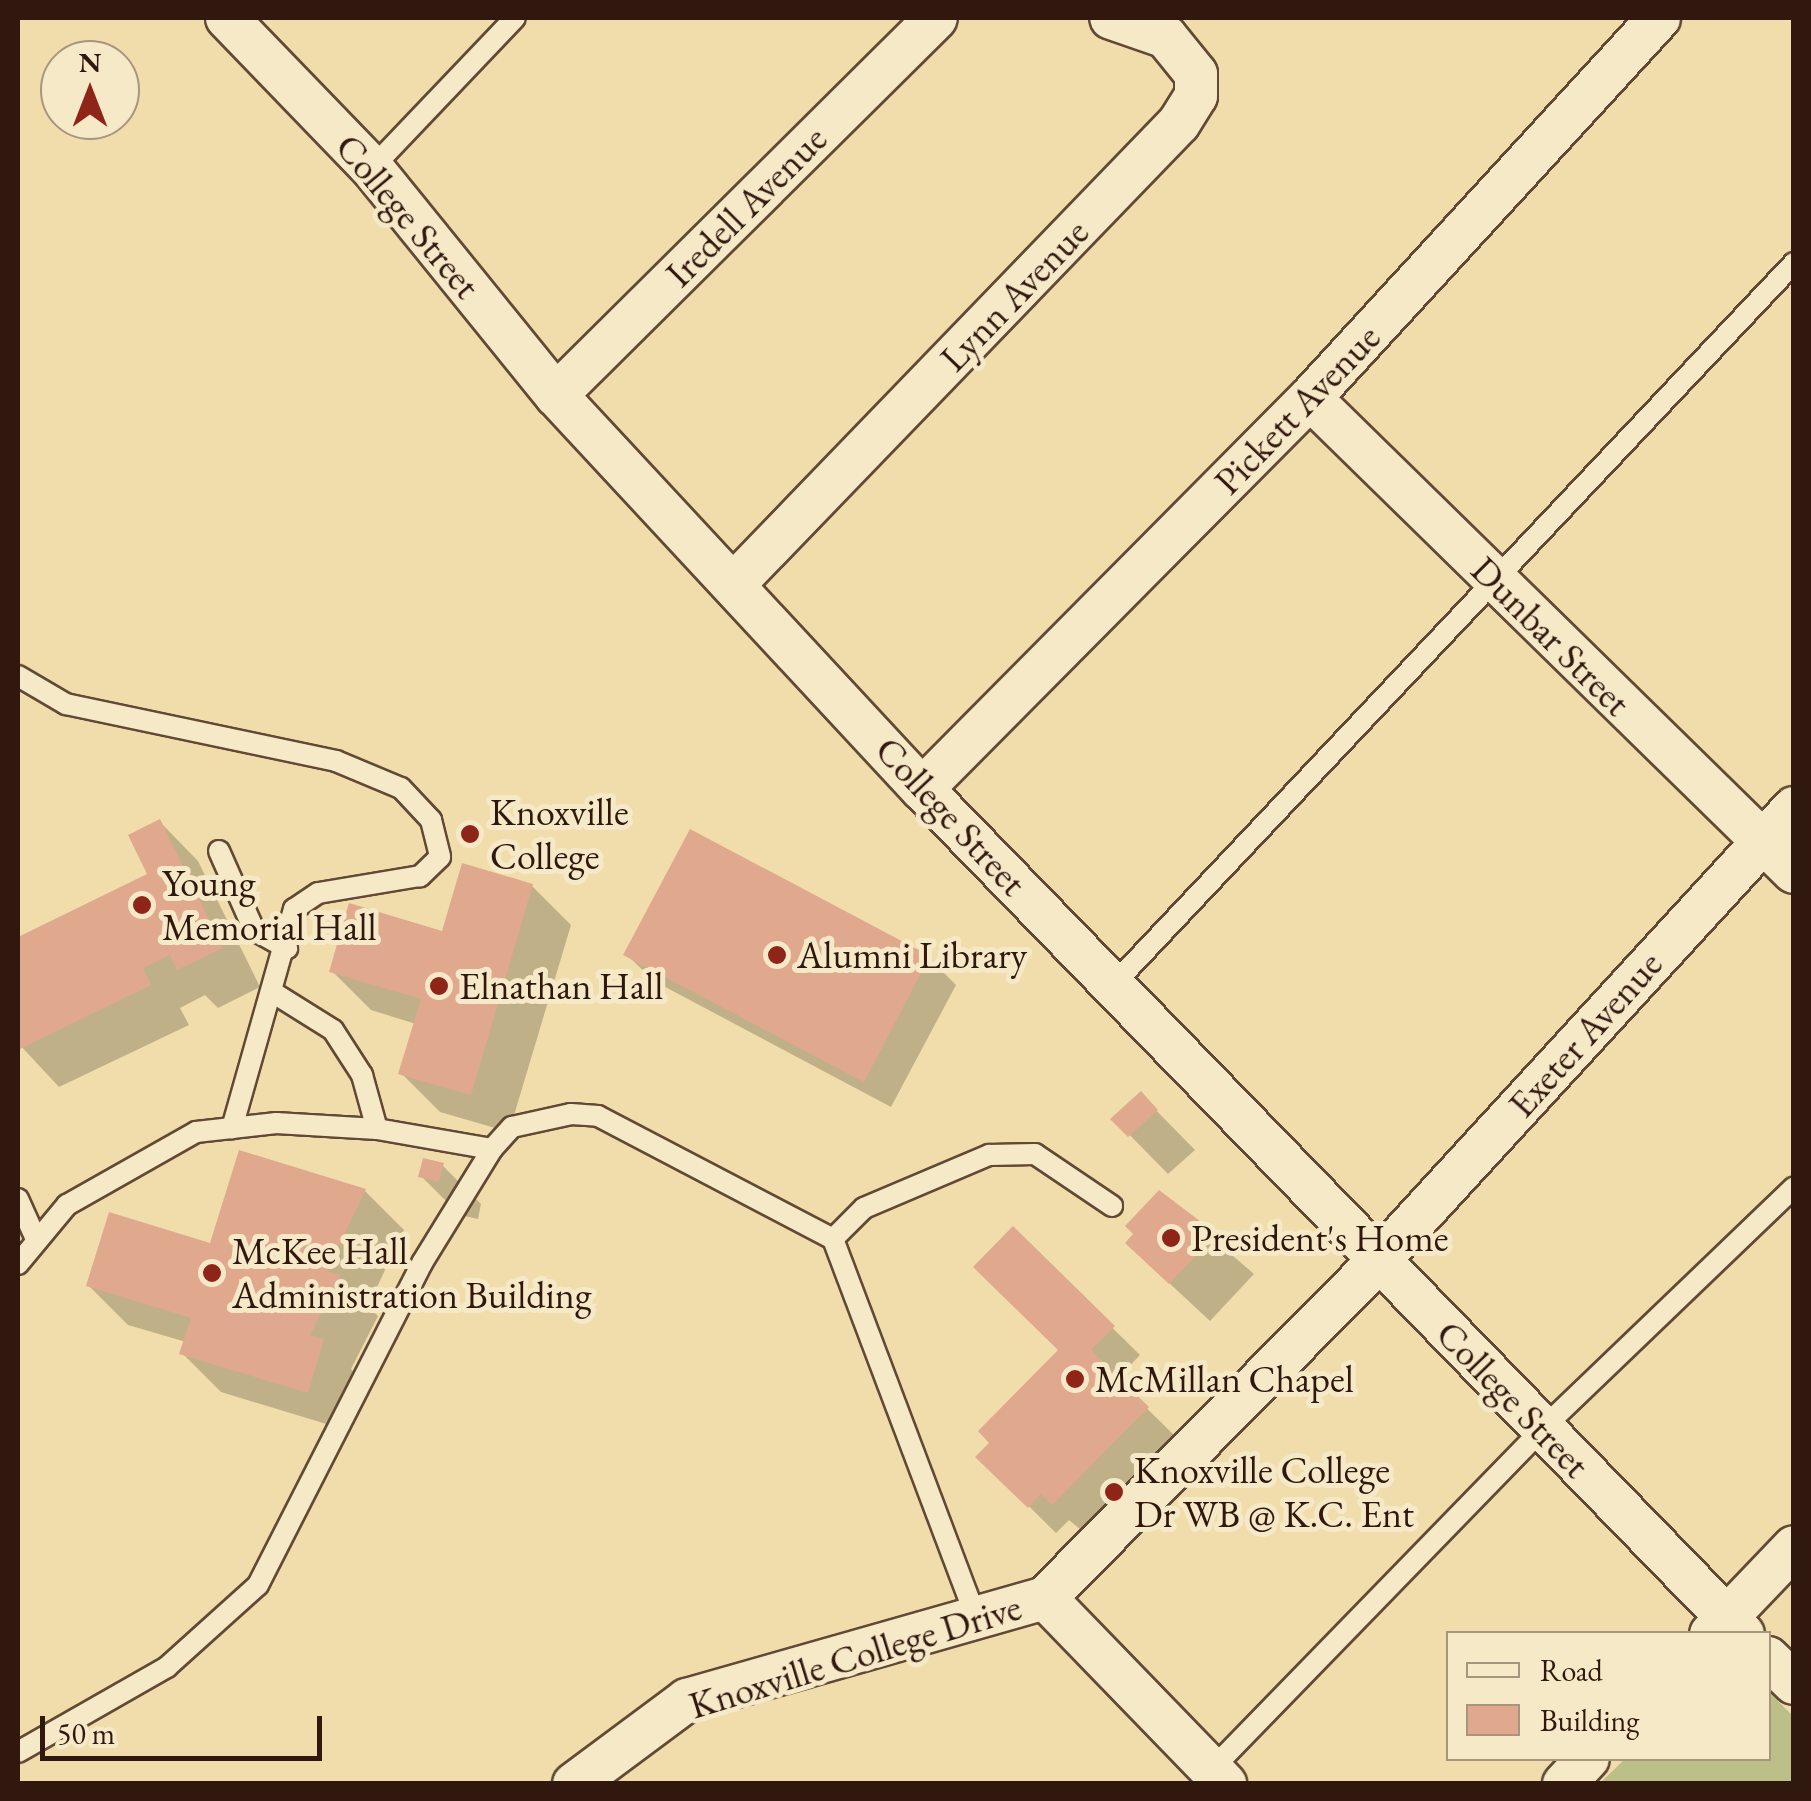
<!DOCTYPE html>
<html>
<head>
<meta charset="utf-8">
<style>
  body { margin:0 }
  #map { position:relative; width:1811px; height:1801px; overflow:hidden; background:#f1ddab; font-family:"EB Garamond",serif }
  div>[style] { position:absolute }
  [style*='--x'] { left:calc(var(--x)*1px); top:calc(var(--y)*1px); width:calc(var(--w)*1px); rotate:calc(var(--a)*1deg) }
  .green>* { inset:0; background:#bcc088 }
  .shadow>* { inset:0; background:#0003 }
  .building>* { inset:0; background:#e0a88d }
  .roads { filter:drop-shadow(2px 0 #614935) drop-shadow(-2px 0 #614935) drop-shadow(0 2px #614935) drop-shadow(0 -2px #614935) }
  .lane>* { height:20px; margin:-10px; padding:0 10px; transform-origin:10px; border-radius:10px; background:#f6e9c8 }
  .street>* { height:42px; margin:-21px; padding:0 21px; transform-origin:21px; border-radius:21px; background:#f6e9c8 }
  .dots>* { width:28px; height:28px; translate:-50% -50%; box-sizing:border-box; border:5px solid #f6e9c8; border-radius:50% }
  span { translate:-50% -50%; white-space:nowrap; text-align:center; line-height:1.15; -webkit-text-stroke:10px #f6e9c8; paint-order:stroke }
  .street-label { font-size:38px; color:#31180e }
  .poi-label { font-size:38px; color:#31180e }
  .left { translate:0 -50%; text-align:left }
  .frame { position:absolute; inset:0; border:20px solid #31180e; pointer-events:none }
  .legend { position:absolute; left:1446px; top:1631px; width:325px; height:130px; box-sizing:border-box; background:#f6e9c8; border:2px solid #a7957e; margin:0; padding:12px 18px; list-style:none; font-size:30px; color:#31180e }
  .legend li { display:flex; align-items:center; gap:20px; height:50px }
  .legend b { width:50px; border:2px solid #a7957e }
  .north { position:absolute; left:40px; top:40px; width:100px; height:100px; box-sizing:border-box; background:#f6e9c8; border:2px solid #a7957e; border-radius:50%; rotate:0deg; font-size:28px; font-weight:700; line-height:40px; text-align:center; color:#31180e }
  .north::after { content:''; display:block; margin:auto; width:35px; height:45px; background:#8f2418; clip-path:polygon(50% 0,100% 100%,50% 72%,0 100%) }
  .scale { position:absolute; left:40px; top:1716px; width:282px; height:45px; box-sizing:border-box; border:5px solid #31180e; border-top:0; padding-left:12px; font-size:30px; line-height:35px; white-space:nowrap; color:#31180e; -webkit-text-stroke:8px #f6e9c8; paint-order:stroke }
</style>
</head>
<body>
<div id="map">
  <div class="green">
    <i style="clip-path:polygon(1769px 1692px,1793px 1716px,1793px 1783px,1600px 1783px,1625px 1759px,1768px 1758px)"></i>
  </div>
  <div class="shadow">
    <i style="clip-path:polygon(160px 822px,198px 861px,260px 987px,218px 1008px,205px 995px,180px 1008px,189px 1025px,59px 1087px,18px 1043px,18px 939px,150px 875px)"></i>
    <i style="clip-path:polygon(532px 886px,571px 925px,509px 1132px,440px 1112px,401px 1073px,416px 1024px,371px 1010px,332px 971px,444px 934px)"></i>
    <i style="clip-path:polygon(626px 954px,929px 958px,956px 985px,891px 1107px,654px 981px)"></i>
    <i style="clip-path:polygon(1141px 1095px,1195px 1150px,1168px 1174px,1114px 1119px)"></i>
    <i style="clip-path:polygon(442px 1165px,481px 1204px,478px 1219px,460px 1215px,421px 1176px)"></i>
    <i style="clip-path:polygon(365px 1191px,404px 1230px,368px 1306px,378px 1316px,351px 1369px,362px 1380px,346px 1430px,221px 1392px,182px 1353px,186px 1342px,128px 1325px,89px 1286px)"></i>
    <i style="clip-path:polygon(1160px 1193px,1254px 1274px,1210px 1321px,1167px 1281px)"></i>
    <i style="clip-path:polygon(1013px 1230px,1140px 1355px,1117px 1379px,1174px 1435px,1081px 1530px,1069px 1520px,1056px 1533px,979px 1457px,1061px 1351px)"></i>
  </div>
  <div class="building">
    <i style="clip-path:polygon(160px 819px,223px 948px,177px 970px,170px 955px,143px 968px,151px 985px,18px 1050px,18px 937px,147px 874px,128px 835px)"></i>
    <i style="clip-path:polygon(690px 829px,930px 956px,864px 1082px,623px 955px)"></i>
    <i style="clip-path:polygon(462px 863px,533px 884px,471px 1095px,398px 1074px,421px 999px,329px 972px,349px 903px,442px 931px)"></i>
    <i style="clip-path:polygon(1141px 1091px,1158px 1110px,1128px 1137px,1110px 1119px)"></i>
    <i style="clip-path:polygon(239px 1150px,366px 1189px,327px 1271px,341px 1275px,310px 1335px,324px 1339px,308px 1393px,179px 1354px,191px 1318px,86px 1286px,109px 1212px,210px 1243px)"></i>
    <i style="clip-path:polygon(423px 1158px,444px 1163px,439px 1182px,418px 1177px)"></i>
    <i style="clip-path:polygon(1159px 1190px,1217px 1234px,1169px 1284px,1125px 1243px,1133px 1234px,1125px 1226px)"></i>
    <i style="clip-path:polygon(1013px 1226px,1115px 1326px,1091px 1350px,1149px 1407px,1052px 1505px,1041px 1494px,1028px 1508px,975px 1457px,989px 1443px,978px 1431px,1058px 1350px,973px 1267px)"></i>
  </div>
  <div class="roads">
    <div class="lane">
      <i style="--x:372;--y:168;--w:207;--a:-46.4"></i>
      <i style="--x:18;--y:676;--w:56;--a:30.3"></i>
      <i style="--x:66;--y:704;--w:276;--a:11.9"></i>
      <i style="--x:336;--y:761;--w:70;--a:22.6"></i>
      <i style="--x:401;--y:788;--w:44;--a:46.8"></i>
      <i style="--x:431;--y:820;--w:38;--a:76"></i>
      <i style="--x:440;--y:857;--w:28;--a:136"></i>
      <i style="--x:420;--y:876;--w:103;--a:170.5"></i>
      <i style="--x:318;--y:893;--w:29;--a:146"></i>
      <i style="--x:294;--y:909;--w:228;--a:105.8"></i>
      <i style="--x:219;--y:851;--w:86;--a:66.1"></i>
      <i style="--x:254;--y:930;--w:38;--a:29"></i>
      <i style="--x:1112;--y:986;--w:994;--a:-46.67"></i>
      <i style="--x:277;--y:995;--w:66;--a:32"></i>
      <i style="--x:333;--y:1030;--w:54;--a:57.2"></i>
      <i style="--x:362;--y:1075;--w:56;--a:74.5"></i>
      <i style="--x:18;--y:1199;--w:44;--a:65.8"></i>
      <i style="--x:833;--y:1239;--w:44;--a:-45"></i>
      <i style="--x:864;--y:1208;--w:136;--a:-23"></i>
      <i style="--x:989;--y:1155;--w:46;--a:-1.2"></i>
      <i style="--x:1035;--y:1154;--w:93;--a:34"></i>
      <i style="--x:18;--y:1264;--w:77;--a:-50.3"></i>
      <i style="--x:67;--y:1205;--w:148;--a:-29.5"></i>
      <i style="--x:196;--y:1132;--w:81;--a:-6.4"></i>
      <i style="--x:276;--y:1123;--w:101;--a:3.4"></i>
      <i style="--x:377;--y:1129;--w:117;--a:9.9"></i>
      <i style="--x:18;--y:1752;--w:172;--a:-29.7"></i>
      <i style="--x:167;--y:1667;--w:122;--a:-42"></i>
      <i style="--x:258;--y:1585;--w:361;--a:-63"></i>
      <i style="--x:422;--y:1263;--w:134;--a:-58.4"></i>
      <i style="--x:492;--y:1149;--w:30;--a:-48"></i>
      <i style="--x:512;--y:1127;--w:60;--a:-12.4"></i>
      <i style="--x:571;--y:1114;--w:27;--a:4"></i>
      <i style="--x:598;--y:1116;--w:265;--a:27.6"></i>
      <i style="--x:833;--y:1239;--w:405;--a:69.3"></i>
      <i style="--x:1209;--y:1772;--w:478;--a:-45.8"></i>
      <i style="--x:1542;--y:1429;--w:349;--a:-43.8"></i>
    </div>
    <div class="street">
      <i style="--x:227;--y:18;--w:209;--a:46"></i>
      <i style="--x:372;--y:168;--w:292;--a:51"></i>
      <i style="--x:556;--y:395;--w:538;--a:47.11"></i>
      <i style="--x:922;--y:789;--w:1178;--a:45.83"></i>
      <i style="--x:556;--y:395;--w:535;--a:-44.77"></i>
      <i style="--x:1310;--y:398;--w:677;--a:44.4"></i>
      <i style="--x:737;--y:581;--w:636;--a:-46.02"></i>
      <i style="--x:1179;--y:123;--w:32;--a:-58"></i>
      <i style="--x:1196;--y:96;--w:22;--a:-90"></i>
      <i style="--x:1196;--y:74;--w:48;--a:-129"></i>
      <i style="--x:1166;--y:37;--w:58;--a:-160.9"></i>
      <i style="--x:922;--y:789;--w:551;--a:-45.22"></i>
      <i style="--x:1310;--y:398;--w:516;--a:-47.43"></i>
      <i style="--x:1045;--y:1598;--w:259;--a:45.9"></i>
      <i style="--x:1711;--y:1634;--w:120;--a:-46.3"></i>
      <i style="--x:1768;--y:1658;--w:36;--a:44"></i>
      <i style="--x:574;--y:1784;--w:141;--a:-36.6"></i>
      <i style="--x:687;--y:1700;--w:372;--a:-15.9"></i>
      <i style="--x:1045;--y:1598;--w:474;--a:-45.3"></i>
      <i style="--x:1378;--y:1261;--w:615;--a:-47.44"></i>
      <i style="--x:1564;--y:1784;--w:35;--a:-47"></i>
    </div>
  </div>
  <div class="dots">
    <i style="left:470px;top:834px;background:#8f2418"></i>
    <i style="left:142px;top:905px;background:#8f2418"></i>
    <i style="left:777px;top:955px;background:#8f2418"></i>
    <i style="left:439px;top:986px;background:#8f2418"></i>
    <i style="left:1171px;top:1238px;background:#8f2418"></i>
    <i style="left:212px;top:1273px;background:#8f2418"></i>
    <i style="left:1075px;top:1379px;background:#8f2418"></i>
    <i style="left:1114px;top:1492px;background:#8f2418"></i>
  </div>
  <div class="street-label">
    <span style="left:746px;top:206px;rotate:-45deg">Iredell Avenue</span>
    <span style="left:408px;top:216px;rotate:50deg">College Street</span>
    <span style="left:1014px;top:295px;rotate:-46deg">Lynn Avenue</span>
    <span style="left:1297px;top:409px;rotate:-46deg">Pickett Avenue</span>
    <span style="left:1551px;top:636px;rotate:45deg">Dunbar Street</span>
    <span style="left:951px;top:816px;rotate:47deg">College Street</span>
    <span style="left:1585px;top:1034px;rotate:-48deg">Exeter Avenue</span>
    <span style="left:1513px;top:1399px;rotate:46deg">College Street</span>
    <span style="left:855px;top:1656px;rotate:-17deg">Knoxville College Drive</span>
  </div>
  <div class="poi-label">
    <span class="left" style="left:490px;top:834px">Knoxville<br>College</span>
    <span class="left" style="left:162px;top:905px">Young<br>Memorial Hall</span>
    <span class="left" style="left:797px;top:955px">Alumni Library</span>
    <span class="left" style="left:459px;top:986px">Elnathan Hall</span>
    <span class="left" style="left:1191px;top:1238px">President's Home</span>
    <span class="left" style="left:232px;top:1273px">McKee Hall<br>Administration Building</span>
    <span class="left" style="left:1095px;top:1379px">McMillan Chapel</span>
    <span class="left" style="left:1134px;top:1492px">Knoxville College<br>Dr WB @ K.C. Ent</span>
  </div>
  <div class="frame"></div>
  <ul class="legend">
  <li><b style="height:12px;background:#f6e9c8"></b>Road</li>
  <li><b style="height:28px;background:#e0a88d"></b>Building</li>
  </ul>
  <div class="north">N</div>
  <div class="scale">50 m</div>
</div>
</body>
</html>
